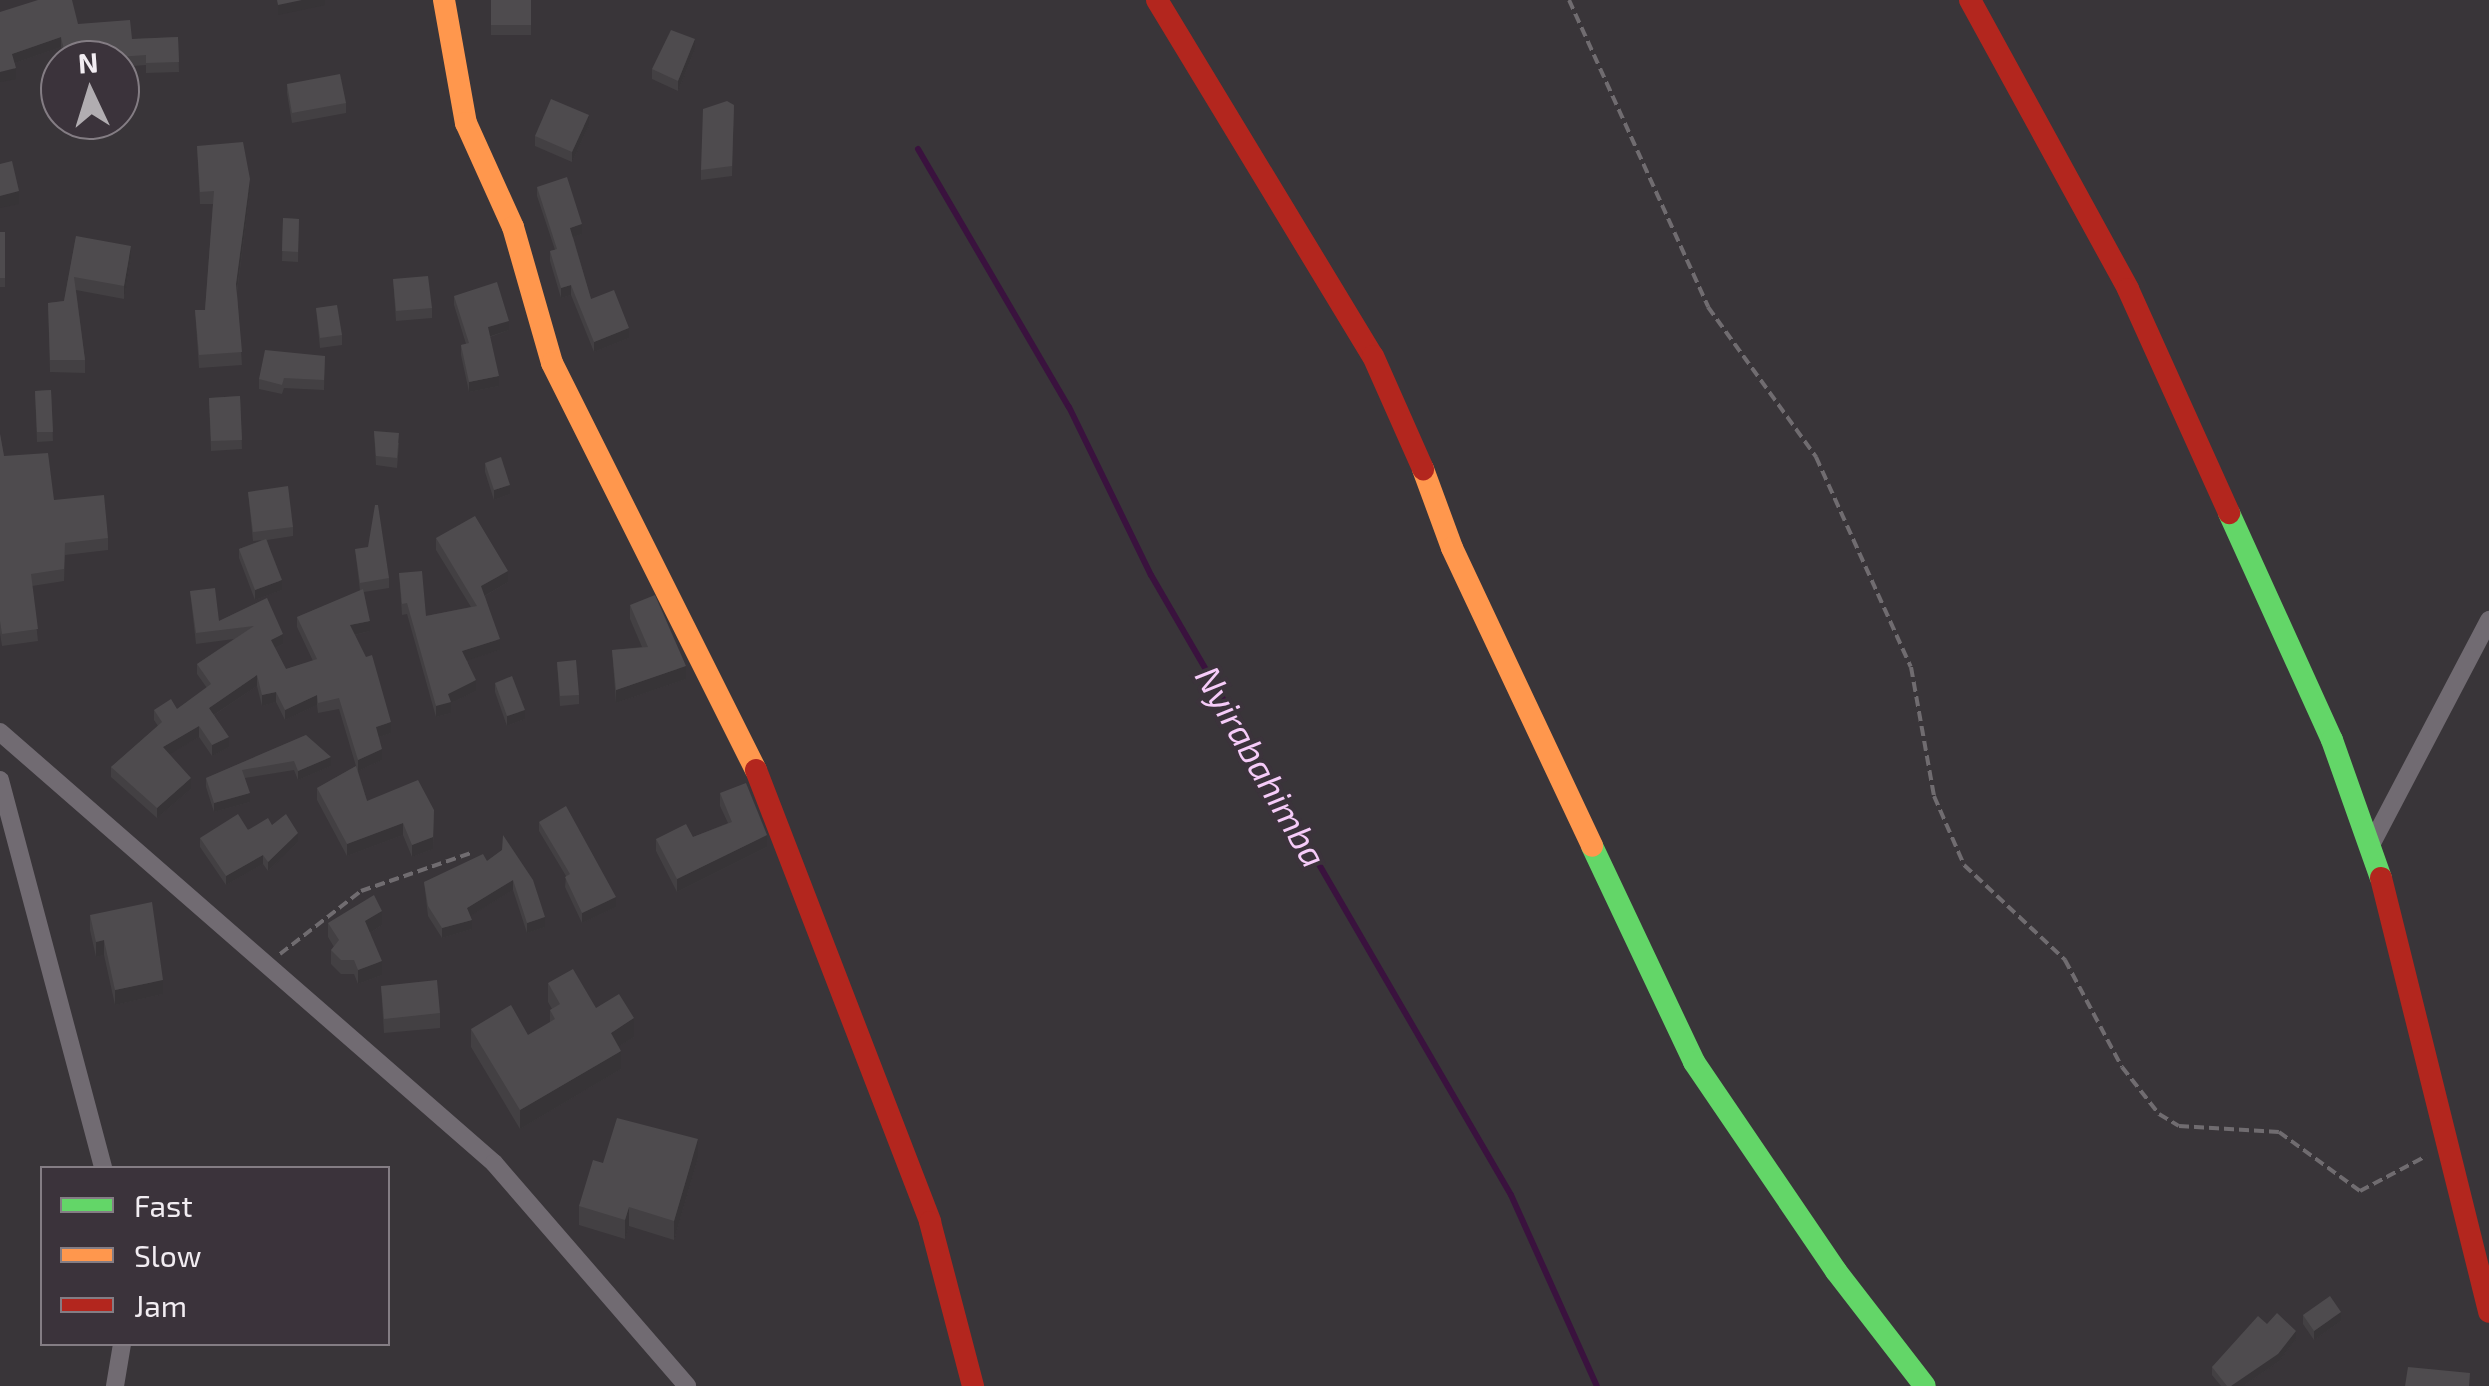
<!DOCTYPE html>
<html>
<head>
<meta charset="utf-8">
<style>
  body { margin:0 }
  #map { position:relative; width:2489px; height:1386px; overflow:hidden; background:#393539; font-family:"Exo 2",sans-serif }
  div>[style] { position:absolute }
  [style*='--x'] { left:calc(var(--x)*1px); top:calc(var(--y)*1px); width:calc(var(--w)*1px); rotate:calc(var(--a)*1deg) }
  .stream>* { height:6px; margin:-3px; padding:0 3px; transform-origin:3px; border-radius:3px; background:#3a123e }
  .path>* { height:4px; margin-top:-2px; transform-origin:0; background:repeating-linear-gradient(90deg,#706c70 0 10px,transparent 0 15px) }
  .street>* { height:18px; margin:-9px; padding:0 9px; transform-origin:9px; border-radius:9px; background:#716b72 }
  .fast>* { height:22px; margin:-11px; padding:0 11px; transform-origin:11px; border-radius:11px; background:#63d668 }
  .slow>* { height:22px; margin:-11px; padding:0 11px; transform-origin:11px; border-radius:11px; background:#ff974d }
  .jam>* { height:22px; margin:-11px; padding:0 11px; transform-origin:11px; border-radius:11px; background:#b3261e }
  .wall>* { inset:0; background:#434043 }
  .shaded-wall>* { inset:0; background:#373437 }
  .building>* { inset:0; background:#4e4b4e }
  span { translate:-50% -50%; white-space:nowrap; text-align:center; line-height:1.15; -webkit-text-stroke:8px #3b333b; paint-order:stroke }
  .water-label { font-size:35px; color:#f6ccf9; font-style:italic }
  .legend { position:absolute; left:40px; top:1166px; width:350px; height:180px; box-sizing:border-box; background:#3b333b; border:2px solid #847d84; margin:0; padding:12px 18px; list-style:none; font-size:30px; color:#f2edf2 }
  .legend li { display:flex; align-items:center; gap:20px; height:50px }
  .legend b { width:50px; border:2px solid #847d84 }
  .north { position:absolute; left:40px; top:40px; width:100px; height:100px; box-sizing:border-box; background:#3b333b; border:2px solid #847d84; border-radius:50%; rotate:356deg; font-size:28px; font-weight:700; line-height:40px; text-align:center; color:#f2edf2 }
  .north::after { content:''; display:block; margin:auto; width:35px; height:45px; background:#b1adb1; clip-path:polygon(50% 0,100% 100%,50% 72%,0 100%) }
</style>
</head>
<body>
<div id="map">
  <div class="stream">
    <i style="--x:918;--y:149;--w:299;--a:59.7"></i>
    <i style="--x:1069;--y:407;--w:187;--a:64"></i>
    <i style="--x:1151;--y:575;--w:717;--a:59.86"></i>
    <i style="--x:1511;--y:1195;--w:209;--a:65.8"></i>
  </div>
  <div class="path">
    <i style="--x:1569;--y:0;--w:337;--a:65.6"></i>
    <i style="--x:1708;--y:307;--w:185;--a:54.2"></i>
    <i style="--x:1816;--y:457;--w:230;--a:65.7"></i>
    <i style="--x:1911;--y:667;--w:131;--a:79.9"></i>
    <i style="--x:1934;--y:796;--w:75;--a:66.5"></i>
    <i style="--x:1964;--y:865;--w:139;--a:43.2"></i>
    <i style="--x:2065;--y:960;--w:121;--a:62"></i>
    <i style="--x:2122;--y:1067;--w:60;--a:51.8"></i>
    <i style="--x:2159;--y:1114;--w:23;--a:31"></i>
    <i style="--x:2179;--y:1126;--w:100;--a:3.4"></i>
    <i style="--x:2279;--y:1132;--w:100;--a:36.1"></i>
    <i style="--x:2360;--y:1191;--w:75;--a:-27.9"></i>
    <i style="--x:280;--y:954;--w:103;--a:-37.9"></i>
    <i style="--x:361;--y:891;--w:116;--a:-19.1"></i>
  </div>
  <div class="street">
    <i style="--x:0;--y:732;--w:656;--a:41.1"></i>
    <i style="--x:494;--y:1163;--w:295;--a:49.1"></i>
    <i style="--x:0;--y:780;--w:401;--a:75.1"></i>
    <i style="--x:2372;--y:843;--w:252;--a:-62.3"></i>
    <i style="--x:115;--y:1386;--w:43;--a:-80.5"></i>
  </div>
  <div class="fast">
    <i style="--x:2229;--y:513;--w:249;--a:65.6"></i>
    <i style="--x:2332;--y:740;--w:146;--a:70.5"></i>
    <i style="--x:1592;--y:846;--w:239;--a:64.7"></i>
    <i style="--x:1694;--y:1062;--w:253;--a:55.8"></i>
    <i style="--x:1836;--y:1271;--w:145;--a:52.3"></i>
  </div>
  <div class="slow">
    <i style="--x:444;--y:0;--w:125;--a:79.9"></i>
    <i style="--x:466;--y:123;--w:114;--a:65.7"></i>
    <i style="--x:513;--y:227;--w:141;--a:74"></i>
    <i style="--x:552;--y:363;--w:455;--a:63.4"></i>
    <i style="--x:1423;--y:469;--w:84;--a:69.8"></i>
    <i style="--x:1452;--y:548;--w:329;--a:64.8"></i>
  </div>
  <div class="jam">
    <i style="--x:1157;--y:0;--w:416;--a:58.8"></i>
    <i style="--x:1373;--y:356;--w:124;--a:66.1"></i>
    <i style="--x:1970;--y:0;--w:329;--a:61.3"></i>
    <i style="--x:2128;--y:289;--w:246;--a:65.7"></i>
    <i style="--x:756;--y:770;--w:484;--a:68.9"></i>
    <i style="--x:930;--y:1222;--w:170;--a:75.3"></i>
    <i style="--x:2381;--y:878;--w:447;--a:76"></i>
  </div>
  <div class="wall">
    <i style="clip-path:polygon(491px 0,531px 0,531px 35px,491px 35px)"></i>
    <i style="clip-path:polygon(0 12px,78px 24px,132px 39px,178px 37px,179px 72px,146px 73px,146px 65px,120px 67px,120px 60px,64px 60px,61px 47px,15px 63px,16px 79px)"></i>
    <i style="clip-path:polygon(695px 49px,678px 91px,652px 79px,652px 69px)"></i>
    <i style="clip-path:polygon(287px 84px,346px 103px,346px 113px,292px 123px,287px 93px)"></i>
    <i style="clip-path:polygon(734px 105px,732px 176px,701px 180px,701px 170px)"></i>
    <i style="clip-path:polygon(589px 125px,572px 162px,535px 146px,535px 136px)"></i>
    <i style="clip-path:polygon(197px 146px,250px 192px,237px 292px,242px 365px,199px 368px,195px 310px,205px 310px,213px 204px,200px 204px)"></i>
    <i style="clip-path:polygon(537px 187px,582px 234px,573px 237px,591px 299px,629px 338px,594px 352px,571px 295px,561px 298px,550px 261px,550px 251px,555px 250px,537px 196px)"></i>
    <i style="clip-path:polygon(283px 218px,299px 219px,298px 262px,282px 261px)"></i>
    <i style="clip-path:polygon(0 232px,5px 232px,5px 287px,0 287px)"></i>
    <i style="clip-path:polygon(76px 236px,131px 258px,124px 299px,76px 290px,85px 360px,85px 373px,50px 372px,48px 303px,64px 301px)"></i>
    <i style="clip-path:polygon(393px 279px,432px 308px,432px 318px,396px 321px)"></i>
    <i style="clip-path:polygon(454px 296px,509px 330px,490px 337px,499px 386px,469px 392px,461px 355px,461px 345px,466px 344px,454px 305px)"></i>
    <i style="clip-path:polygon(316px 308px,342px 335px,342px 345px,320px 348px)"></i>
    <i style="clip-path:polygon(325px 356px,324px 390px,284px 388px,282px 394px,259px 389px,259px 379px)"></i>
    <i style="clip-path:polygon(51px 390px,53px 441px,37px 442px,35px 391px)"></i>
    <i style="clip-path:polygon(240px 396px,242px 449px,211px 451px,209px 398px)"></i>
    <i style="clip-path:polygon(374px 431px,399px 443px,397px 468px,376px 465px)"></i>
    <i style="clip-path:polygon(0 434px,4px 456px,54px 500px,108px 538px,108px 550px,65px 555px,64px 581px,32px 586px,38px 641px,2px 646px,0 633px)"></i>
    <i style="clip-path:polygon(485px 463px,510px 494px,494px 500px,485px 472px)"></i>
    <i style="clip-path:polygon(248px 492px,293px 527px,293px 536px,267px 540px,282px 590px,255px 600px,239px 558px,239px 549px,262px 540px,253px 541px)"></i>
    <i style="clip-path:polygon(436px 538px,508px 582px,485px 596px,500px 650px,467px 660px,476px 691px,451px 703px,451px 713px,436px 717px,407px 614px,402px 615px,399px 573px,426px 616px,471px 607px,436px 550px)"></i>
    <i style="clip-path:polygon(355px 549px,389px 578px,389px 588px,364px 592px,370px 631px,355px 635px,391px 733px,379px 737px,382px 760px,358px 771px,367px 801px,434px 810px,433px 849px,412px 857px,403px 835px,347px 856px,317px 800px,317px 788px,356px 766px,339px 709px,318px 713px,317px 705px,285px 720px,276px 702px,262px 706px,257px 686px,214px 715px,229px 747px,212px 756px,199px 737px,169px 754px,191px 789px,157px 818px,111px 777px,111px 767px,158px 726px,154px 720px,154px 710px,177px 709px,207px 688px,197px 674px,197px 664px,234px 639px,196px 644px,190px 591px,219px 621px,267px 598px,283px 644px,275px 648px,286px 669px,313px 661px,297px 627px,297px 617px,360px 591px)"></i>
    <i style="clip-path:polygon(630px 605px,686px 679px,616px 703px,612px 650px,642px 647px,630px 619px)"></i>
    <i style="clip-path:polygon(557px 662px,579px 695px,579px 704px,560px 706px)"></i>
    <i style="clip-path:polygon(495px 683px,525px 719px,507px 726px,495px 692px)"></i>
    <i style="clip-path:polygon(306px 735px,331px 766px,298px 780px,294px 770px,245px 778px,250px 802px,214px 812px,206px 787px,206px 778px)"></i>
    <i style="clip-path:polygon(720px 793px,767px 847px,677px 892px,656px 851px,656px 839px,693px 837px,728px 823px,720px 806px)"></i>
    <i style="clip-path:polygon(539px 822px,616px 907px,582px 923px,565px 887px,566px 876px,539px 831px)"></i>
    <i style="clip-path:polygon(272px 825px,298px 842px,268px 871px,263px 864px,226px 885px,200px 847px,200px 838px)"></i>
    <i style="clip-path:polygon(502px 850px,545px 927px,527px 933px,513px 890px,470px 916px,472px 929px,442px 938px,428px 916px,424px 882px,487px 861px)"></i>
    <i style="clip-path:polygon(90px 915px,163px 994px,115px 1005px,104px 955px,96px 957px,90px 930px)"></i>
    <i style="clip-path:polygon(328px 923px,382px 925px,370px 933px,382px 975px,358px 984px,354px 974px,341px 974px,331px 964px,331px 950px,334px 947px,328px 937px)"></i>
    <i style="clip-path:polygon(548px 983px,596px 1008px,634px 1037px,619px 1046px,621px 1069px,520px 1129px,471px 1047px,471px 1029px,528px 1035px,550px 1023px,550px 1010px,552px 1009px,548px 1002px)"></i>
    <i style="clip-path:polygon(381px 986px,440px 1013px,440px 1028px,384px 1033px)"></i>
    <i style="clip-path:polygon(698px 1158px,674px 1240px,629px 1226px,625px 1239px,579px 1225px,579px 1206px,603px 1163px)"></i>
    <i style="clip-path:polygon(2303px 1315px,2341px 1321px,2314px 1340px,2303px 1324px)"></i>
    <i style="clip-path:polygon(2267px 1324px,2296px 1339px,2278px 1362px,2243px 1386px,2221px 1386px,2212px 1375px,2212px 1367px)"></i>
  </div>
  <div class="shaded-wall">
    <i style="clip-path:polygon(302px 0,325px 0,325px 5px,278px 15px,278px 5px)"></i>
    <i style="clip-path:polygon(61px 37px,61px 47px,12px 64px,12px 54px)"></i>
    <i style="clip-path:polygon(695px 39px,695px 49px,678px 91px,678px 81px)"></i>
    <i style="clip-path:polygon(103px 50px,103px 60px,66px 60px,66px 59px)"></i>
    <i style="clip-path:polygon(16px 68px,16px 79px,0 82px,0 72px)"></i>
    <i style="clip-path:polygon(589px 115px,589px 125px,572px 162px,572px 152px)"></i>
    <i style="clip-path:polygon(250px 179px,250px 192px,236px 297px,236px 284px)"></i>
    <i style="clip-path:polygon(19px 191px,19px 204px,0 208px,0 196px)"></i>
    <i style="clip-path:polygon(582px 224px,582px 234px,570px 238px,570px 228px)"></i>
    <i style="clip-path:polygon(131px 246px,131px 258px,124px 299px,124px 286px)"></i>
    <i style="clip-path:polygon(571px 285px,571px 295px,561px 298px,561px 288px)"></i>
    <i style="clip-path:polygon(509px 321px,509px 330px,488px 337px,488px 327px)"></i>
    <i style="clip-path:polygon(629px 328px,629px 338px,594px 352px,594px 342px)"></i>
    <i style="clip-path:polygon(499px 376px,499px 386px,469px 392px,469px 382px)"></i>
    <i style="clip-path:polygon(510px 485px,510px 494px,494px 500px,494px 490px)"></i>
    <i style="clip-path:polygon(508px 571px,508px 582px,481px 598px,481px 586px)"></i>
    <i style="clip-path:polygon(282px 580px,282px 590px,255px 600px,255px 590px)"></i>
    <i style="clip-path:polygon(370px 621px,370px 631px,350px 636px,350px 625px)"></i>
    <i style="clip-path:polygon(283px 634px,283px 644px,271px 650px,271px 640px)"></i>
    <i style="clip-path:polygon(500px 639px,500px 650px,462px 662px,462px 651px)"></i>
    <i style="clip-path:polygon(686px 666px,686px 679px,616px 703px,616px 690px)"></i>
    <i style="clip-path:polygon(257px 675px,257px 686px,209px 718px,209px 708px)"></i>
    <i style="clip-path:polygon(476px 680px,476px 691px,451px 703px,451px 713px,436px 717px,436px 706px,448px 694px)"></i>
    <i style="clip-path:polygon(276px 692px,276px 702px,262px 706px,262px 695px)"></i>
    <i style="clip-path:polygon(317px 695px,317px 705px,285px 720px,285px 710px)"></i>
    <i style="clip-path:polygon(525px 710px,525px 719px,507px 726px,507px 716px)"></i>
    <i style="clip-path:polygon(391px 722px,391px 733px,376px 738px,376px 727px)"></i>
    <i style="clip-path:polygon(199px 726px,199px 737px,163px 758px,163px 747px)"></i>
    <i style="clip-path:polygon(229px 737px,229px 747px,212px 756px,212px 745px)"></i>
    <i style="clip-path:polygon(382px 749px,382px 760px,358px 771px,358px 760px)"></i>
    <i style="clip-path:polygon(331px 757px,331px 766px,298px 780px,298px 771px)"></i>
    <i style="clip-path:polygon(191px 778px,191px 789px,157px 818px,157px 808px)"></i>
    <i style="clip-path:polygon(250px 793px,250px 802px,214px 812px,214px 803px)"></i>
    <i style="clip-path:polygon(403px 823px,403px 835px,347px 856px,347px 844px)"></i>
    <i style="clip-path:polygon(298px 833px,298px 842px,268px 871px,268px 862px)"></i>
    <i style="clip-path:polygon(767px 835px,767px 847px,677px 892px,677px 879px)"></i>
    <i style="clip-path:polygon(433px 837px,433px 849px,412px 857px,412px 845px)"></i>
    <i style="clip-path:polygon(263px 855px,263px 864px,226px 885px,226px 876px)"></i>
    <i style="clip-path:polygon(513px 880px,513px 890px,467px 918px,467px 908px)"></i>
    <i style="clip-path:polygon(616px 897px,616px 907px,582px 923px,582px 913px)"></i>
    <i style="clip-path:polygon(382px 911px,382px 925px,365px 936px,365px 921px)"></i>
    <i style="clip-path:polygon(545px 917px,545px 927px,527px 933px,527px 923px)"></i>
    <i style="clip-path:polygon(472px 920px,472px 929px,442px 938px,442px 928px)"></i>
    <i style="clip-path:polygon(104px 940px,104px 955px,96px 957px,96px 942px)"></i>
    <i style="clip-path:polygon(382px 961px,382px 975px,358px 984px,358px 970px)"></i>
    <i style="clip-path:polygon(163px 980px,163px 994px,115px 1005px,115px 990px)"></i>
    <i style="clip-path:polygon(634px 1018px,634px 1037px,611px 1051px,611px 1033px)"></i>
    <i style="clip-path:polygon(621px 1051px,621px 1069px,520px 1129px,520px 1110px)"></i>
    <i style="clip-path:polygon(698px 1139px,698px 1158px,674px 1240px,674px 1221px)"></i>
    <i style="clip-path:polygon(629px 1207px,629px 1226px,625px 1239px,625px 1220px)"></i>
    <i style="clip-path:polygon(2341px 1312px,2341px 1321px,2314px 1340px,2314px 1331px)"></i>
    <i style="clip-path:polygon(2296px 1331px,2296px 1339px,2278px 1362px,2243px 1386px,2231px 1386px)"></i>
  </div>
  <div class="building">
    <i style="clip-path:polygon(38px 0,72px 0,78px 24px,130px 20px,132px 39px,178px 37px,179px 62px,146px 63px,146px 55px,104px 58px,103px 50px,66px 59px,61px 37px,12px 54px,16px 68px,0 72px,0 12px)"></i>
    <i style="clip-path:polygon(277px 0,302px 0,278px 5px)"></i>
    <i style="clip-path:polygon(491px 0,531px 0,531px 25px,491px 25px)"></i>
    <i style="clip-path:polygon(671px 30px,695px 39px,678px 81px,652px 69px)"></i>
    <i style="clip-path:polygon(340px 74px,346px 103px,292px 113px,287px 84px)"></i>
    <i style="clip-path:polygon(551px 99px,589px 115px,572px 152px,535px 136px)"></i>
    <i style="clip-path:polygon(727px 101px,734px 105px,732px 166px,701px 170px,703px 109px)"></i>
    <i style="clip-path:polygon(243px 142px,250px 179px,236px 284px,242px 352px,199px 355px,195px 310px,205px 310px,214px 191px,200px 192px,197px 146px)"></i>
    <i style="clip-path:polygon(12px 161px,19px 191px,0 196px,0 164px)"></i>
    <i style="clip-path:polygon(567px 177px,582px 224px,570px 228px,591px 299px,614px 290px,629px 328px,594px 342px,571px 285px,561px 288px,550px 251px,557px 249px,537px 187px)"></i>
    <i style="clip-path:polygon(283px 218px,299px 219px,298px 252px,282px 251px)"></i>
    <i style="clip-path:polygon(0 232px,5px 232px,5px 278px,0 278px)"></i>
    <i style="clip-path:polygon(76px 236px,131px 246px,124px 286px,74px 277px,85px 360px,50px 360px,48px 303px,64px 301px)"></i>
    <i style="clip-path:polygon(428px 276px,432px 308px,396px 311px,393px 279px)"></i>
    <i style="clip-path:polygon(497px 282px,509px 321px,488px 327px,499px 376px,469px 382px,461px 345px,469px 343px,454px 296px)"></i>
    <i style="clip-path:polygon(337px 305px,342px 335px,320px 338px,316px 308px)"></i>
    <i style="clip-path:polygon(265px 350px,325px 356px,324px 380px,284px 378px,282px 385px,259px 379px)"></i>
    <i style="clip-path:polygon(51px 390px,53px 432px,37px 432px,35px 391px)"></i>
    <i style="clip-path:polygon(240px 396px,242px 440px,211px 441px,209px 398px)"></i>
    <i style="clip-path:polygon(374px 431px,399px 433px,397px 458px,376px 456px)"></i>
    <i style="clip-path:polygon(0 434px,4px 456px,48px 453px,54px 500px,104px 495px,108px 538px,65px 543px,64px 569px,31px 574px,38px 629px,2px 634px,0 621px)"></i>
    <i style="clip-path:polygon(501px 457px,510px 485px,494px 490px,485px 463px)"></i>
    <i style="clip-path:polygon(288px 486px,293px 527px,253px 532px,248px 492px)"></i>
    <i style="clip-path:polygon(375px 505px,378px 505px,389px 578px,360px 583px,355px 549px,368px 547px)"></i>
    <i style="clip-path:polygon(475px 516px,508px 571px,481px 586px,500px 639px,462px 651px,476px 680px,448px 694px,451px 702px,436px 706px,407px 603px,402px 604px,399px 573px,422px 571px,426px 616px,477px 606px,436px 538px)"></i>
    <i style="clip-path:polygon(266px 539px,282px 580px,255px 590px,239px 549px)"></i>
    <i style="clip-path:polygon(215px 588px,219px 621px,267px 598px,283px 634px,271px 640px,286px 669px,317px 659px,297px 617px,363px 589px,370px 621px,350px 625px,366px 657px,372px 655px,391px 722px,376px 727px,382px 749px,358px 760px,339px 698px,318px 703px,317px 695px,285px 710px,276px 692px,262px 695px,257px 675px,209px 708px,229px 737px,212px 745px,199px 726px,163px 747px,191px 778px,157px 808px,111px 767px,162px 722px,154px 710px,171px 699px,177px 709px,211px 684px,197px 664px,254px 626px,196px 633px,190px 591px)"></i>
    <i style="clip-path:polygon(655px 595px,686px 666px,616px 690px,612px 650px,648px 647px,630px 605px)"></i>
    <i style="clip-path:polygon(576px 660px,579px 695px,560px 696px,557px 662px)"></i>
    <i style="clip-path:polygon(512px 676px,525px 710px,507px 716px,495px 683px)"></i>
    <i style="clip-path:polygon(306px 735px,331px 757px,298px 771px,294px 761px,242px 770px,250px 793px,214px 803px,206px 778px)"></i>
    <i style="clip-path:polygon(356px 766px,367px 801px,418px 780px,434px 810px,433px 837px,412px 845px,403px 823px,347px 844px,317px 788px)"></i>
    <i style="clip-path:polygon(746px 783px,767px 835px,677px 879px,656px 839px,686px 824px,693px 837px,732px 822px,720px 793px)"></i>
    <i style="clip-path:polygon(566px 806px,616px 897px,582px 913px,565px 877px,570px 874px,539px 822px)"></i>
    <i style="clip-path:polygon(238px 814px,248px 830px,268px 818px,272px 825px,286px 814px,298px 833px,268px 862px,263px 855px,226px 876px,200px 838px)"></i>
    <i style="clip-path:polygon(503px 835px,533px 880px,545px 917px,527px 923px,513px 880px,467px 908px,472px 920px,442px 928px,428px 906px,424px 882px,483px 854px,487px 861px,502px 850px)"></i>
    <i style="clip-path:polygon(374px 895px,382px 911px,365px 921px,382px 961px,358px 970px,354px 960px,341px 960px,331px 950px,339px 940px,328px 923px)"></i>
    <i style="clip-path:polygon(152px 902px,163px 980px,115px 990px,104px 940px,96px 942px,90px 915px)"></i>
    <i style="clip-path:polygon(573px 969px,596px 1008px,619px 994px,634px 1018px,611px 1033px,621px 1051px,520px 1110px,471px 1029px,511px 1005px,528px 1035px,555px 1019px,550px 1010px,560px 1004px,548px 983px)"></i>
    <i style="clip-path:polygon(437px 980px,440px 1013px,384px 1019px,381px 986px)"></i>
    <i style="clip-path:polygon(617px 1118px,698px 1139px,674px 1221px,629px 1207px,625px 1220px,579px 1206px,593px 1160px,603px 1163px)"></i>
    <i style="clip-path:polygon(2330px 1296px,2341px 1312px,2314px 1331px,2303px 1315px)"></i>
    <i style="clip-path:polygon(2277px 1313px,2296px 1331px,2278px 1354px,2231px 1386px,2227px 1386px,2212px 1367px,2258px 1316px,2267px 1324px)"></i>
    <i style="clip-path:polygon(2408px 1367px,2470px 1373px,2469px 1386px,2405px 1386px)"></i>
  </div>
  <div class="water-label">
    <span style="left:1262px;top:766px;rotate:60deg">Nyirabahimba</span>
  </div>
  <ul class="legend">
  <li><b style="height:12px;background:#63d668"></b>Fast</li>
  <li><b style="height:12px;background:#ff974d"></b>Slow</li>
  <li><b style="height:12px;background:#b3261e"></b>Jam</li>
  </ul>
  <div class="north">N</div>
</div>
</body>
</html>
